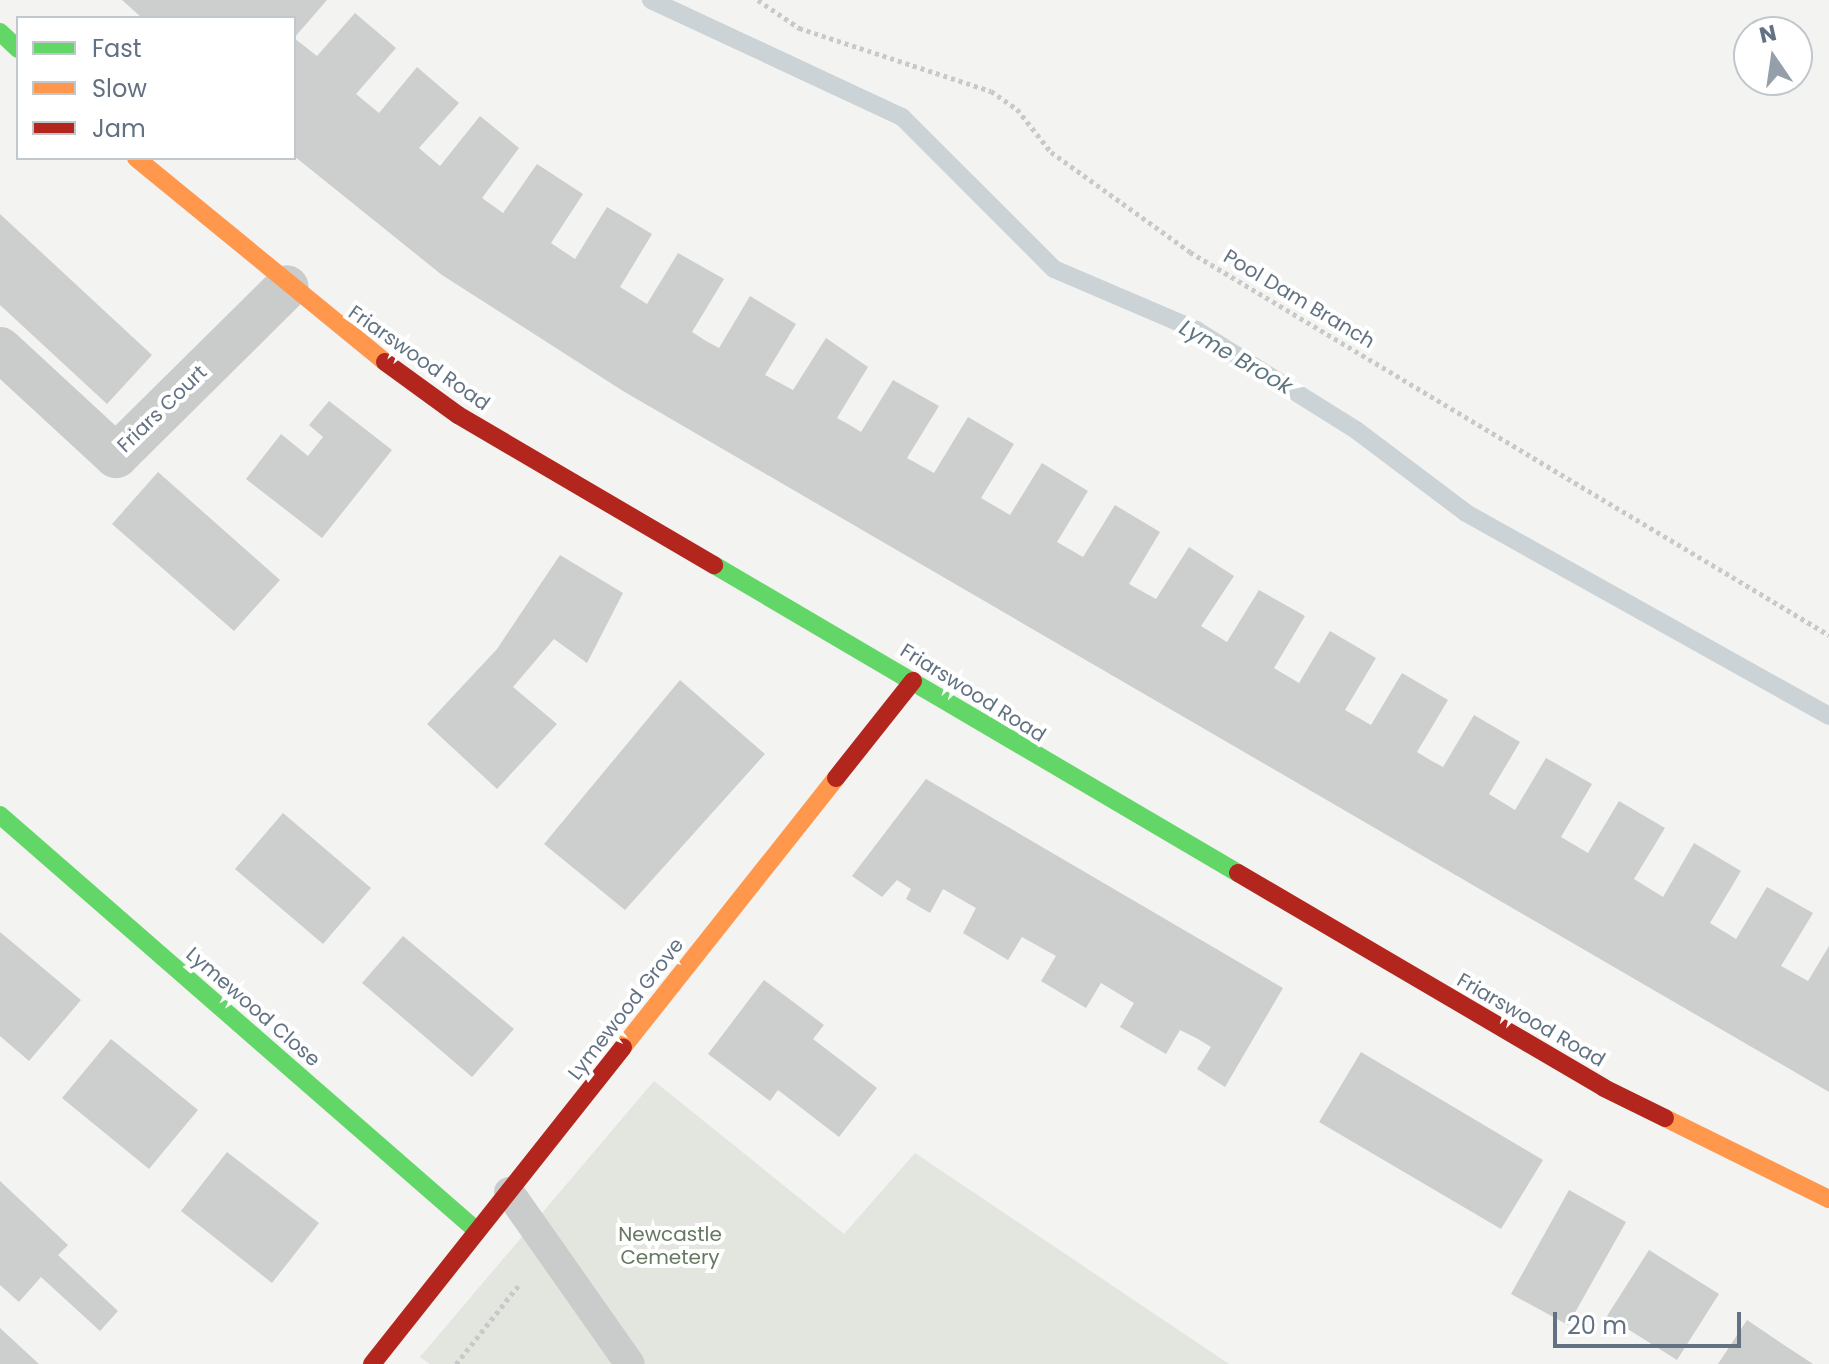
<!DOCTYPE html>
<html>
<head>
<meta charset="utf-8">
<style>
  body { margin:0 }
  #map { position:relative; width:1829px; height:1364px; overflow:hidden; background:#f3f3f1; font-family:Poppins,sans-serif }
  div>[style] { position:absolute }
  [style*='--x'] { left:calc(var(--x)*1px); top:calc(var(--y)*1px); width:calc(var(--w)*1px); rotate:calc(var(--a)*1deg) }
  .green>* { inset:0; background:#e2e6df }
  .stream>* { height:18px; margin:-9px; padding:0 9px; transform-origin:9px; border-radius:9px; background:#cbd3d6 }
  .building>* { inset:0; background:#cdcece }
  .path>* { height:5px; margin-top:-2.5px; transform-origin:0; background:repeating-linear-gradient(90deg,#c8c9c9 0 4px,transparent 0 8px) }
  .lane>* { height:30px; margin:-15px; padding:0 15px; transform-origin:15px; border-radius:15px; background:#cacccc }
  .street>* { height:44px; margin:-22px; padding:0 22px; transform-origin:22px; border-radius:22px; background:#cacccc }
  .fast>* { height:18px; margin:-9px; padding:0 9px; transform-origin:9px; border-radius:9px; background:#63d668 }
  .slow>* { height:18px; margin:-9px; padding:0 9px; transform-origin:9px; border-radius:9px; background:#ff974d }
  .jam>* { height:18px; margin:-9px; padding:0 9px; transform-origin:9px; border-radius:9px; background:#b3261e }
  span { translate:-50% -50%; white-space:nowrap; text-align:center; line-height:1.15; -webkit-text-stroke:8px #fff; paint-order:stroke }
  .street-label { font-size:20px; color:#627283 }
  .park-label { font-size:20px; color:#657961 }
  .water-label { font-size:22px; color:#5d7580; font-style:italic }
  .legend { position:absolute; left:16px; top:16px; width:280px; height:144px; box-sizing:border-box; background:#fff; border:2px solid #c0c7cd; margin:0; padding:10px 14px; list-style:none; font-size:24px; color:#627283 }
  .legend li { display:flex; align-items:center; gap:16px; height:40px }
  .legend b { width:40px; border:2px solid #c0c7cd }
  .north { position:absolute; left:1733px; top:16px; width:80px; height:80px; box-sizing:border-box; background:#fff; border:2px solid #c0c7cd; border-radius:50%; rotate:347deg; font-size:22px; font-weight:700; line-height:32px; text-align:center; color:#627283 }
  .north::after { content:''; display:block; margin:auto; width:28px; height:36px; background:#959faa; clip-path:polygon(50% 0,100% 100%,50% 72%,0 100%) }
  .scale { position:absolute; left:1553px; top:1312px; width:188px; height:36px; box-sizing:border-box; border:4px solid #627283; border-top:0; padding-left:10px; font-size:24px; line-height:28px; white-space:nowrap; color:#627283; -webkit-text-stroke:6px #fff; paint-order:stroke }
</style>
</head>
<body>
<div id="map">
  <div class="green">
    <i style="clip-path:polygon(654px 1081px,844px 1234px,915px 1153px,1229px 1364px,430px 1364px,420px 1357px)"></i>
  </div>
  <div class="stream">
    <i style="--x:651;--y:0;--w:277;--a:25"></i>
    <i style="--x:902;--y:117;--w:215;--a:45"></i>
    <i style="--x:1054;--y:269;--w:155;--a:23.2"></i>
    <i style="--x:1196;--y:330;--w:189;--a:32"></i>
    <i style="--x:1356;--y:430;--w:138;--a:37"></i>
    <i style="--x:1466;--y:513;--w:416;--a:29.2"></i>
  </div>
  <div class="building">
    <i style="clip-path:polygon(122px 0,327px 0,294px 38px,317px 56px,355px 13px,396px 48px,356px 94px,379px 113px,417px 67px,459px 103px,419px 148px,440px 166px,480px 116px,519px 148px,482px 198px,503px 213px,537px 164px,583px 194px,551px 243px,575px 259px,607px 207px,652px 234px,620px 287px,647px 304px,678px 253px,724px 279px,692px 332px,706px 341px,719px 348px,750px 296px,796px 324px,765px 375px,793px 390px,826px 338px,868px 367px,837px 418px,848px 424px,861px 432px,893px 380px,939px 406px,907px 458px,934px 473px,968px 417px,1014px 444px,981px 498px,1010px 515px,1042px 463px,1088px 491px,1057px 542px,1083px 557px,1115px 505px,1160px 532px,1129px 584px,1156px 599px,1189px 547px,1234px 576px,1201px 626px,1227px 642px,1259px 590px,1305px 616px,1274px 668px,1299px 683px,1330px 631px,1376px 658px,1345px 710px,1371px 725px,1402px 673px,1448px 700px,1417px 752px,1430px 760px,1443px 767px,1474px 715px,1520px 742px,1489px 794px,1515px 810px,1546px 758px,1592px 784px,1561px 837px,1588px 853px,1619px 801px,1665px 828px,1634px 879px,1663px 897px,1694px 843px,1741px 871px,1710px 923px,1736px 939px,1767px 887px,1813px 913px,1781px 966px,1808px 981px,1829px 946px,1829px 1092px,623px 391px,442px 275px,294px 156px,294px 18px,142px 18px)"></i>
    <i style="clip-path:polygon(0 214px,152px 355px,107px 404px,0 305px)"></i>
    <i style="clip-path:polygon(329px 401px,392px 450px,322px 538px,246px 479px,281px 434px,308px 456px,323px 437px,309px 425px)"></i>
    <i style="clip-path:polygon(158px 472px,280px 580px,234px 631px,112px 524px)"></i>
    <i style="clip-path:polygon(560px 555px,623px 593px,587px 663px,554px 639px,513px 687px,557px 724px,497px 789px,427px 724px,497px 649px)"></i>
    <i style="clip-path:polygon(680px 680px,765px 754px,625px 910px,544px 844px)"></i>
    <i style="clip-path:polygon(926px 779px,1283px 988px,1225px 1087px,1197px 1069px,1211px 1047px,1198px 1039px,1180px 1030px,1166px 1054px,1120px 1027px,1134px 1003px,1101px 983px,1086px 1008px,1041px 981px,1056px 956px,1022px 937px,1008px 960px,963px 933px,976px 908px,943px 889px,930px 913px,906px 899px,911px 889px,897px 880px,882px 897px,852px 876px)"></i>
    <i style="clip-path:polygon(283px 813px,371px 888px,323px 944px,235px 869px)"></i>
    <i style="clip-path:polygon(0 932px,81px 1000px,29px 1061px,0 1036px)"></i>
    <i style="clip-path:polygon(403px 936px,514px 1029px,472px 1077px,362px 983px)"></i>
    <i style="clip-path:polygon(764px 980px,824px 1025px,813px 1039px,877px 1088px,839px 1137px,778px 1090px,770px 1101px,708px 1054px)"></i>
    <i style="clip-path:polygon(111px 1039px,198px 1110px,149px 1169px,62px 1098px)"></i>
    <i style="clip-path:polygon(1361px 1052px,1543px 1160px,1501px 1229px,1319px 1122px)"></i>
    <i style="clip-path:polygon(227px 1152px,319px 1223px,272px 1283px,181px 1211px)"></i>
    <i style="clip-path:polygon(0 1181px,68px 1245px,58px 1255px,118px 1311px,100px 1331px,41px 1277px,19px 1302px,0 1285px)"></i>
    <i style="clip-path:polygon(1569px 1190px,1626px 1222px,1568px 1325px,1511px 1294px)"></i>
    <i style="clip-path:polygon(1649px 1250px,1719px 1294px,1677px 1360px,1607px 1316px)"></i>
    <i style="clip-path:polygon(1747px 1320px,1781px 1343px,1813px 1364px,1718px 1364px)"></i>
    <i style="clip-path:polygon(0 1328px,39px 1364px,0 1364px)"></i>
  </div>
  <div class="path">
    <i style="--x:758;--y:0;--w:50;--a:34.3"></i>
    <i style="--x:799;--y:28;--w:202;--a:18.2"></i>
    <i style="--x:991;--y:91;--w:32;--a:35"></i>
    <i style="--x:1017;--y:109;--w:55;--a:51.7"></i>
    <i style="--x:1051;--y:152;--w:171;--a:35.7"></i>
    <i style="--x:1190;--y:252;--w:745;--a:30.94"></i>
    <i style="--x:456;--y:1364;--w:100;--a:-51.5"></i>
  </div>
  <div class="lane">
    <i style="--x:509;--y:1192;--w:210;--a:54.9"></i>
  </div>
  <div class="street">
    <i style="--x:0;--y:349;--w:158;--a:42.7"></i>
    <i style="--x:116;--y:456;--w:240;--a:-44.7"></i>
  </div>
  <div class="fast">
    <i style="--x:0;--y:32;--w:25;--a:43"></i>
    <i style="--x:714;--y:565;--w:608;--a:30.45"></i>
    <i style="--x:0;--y:815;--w:633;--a:41.09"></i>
  </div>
  <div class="slow">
    <i style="--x:136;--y:158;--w:322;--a:39.3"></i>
    <i style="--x:623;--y:1047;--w:343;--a:-51.6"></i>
    <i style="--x:1665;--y:1118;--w:183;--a:26.3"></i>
  </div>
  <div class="jam">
    <i style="--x:385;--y:362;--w:90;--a:36"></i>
    <i style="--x:458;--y:415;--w:297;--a:30.4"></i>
    <i style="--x:836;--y:778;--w:124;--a:-51.6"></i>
    <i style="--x:1238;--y:873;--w:424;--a:30.4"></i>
    <i style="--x:1604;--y:1088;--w:68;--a:26.2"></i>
    <i style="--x:372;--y:1364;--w:404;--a:-51.6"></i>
  </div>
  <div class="street-label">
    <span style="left:1299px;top:299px;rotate:31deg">Pool Dam Branch</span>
    <span style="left:419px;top:358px;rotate:35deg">Friarswood Road</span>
    <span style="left:162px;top:409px;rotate:-44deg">Friars Court</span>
    <span style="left:973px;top:693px;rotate:32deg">Friarswood Road</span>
    <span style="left:253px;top:1007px;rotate:41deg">Lymewood Close</span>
    <span style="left:626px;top:1009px;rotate:-52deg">Lymewood Grove</span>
    <span style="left:1531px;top:1020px;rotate:30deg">Friarswood Road</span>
  </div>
  <div class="park-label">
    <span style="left:670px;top:1246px">Newcastle<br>Cemetery</span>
  </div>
  <div class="water-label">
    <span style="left:1236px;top:357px;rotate:30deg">Lyme Brook</span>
  </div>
  <ul class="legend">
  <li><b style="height:10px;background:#63d668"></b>Fast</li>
  <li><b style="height:10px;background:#ff974d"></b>Slow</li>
  <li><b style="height:10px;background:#b3261e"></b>Jam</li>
  </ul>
  <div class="north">N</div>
  <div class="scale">20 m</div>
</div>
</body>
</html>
